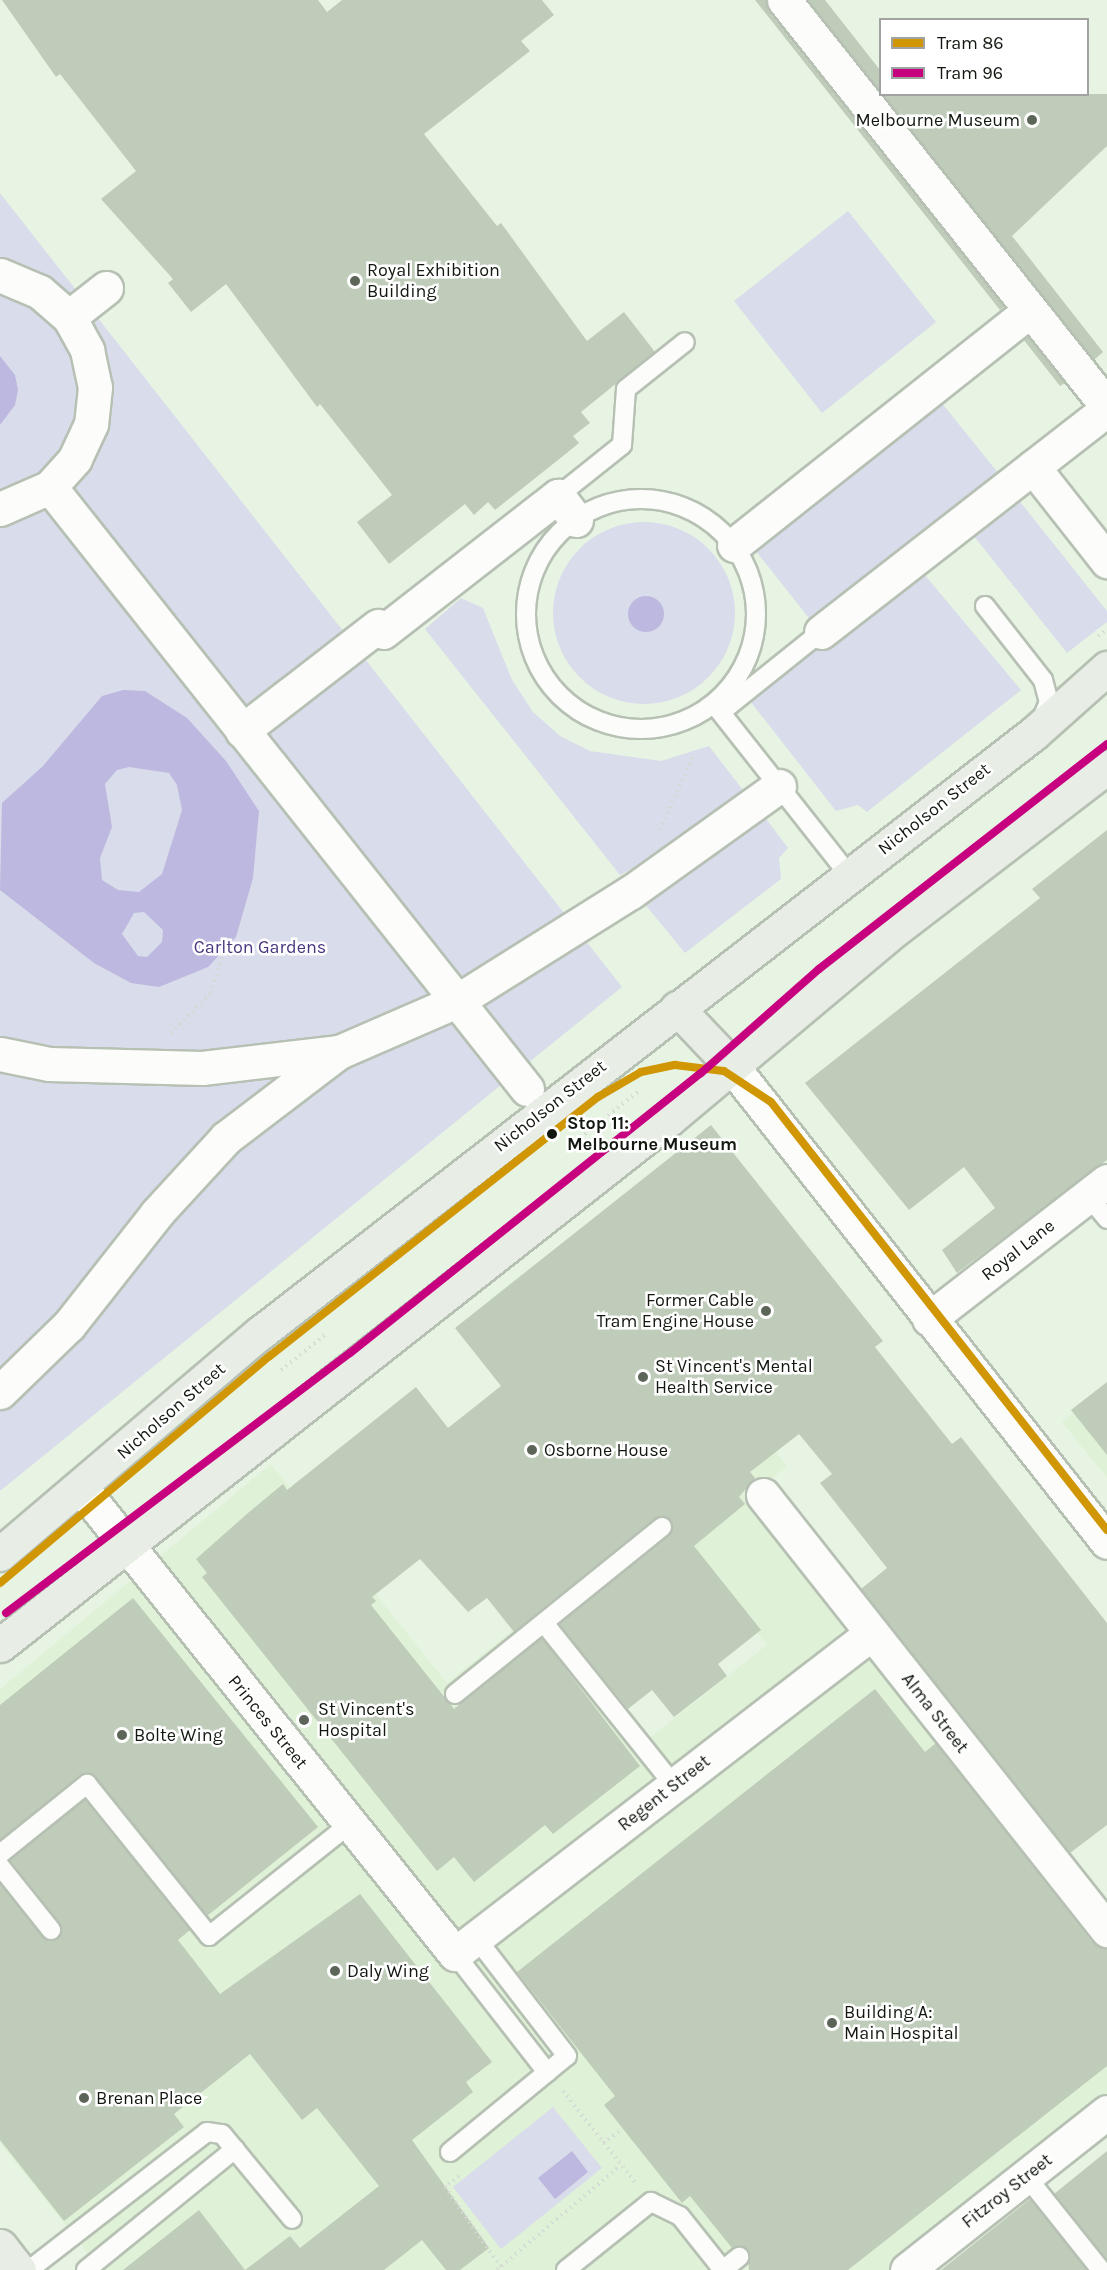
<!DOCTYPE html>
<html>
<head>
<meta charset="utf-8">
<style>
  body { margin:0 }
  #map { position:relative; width:1107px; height:2270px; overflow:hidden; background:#e8f4e3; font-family:Karla,sans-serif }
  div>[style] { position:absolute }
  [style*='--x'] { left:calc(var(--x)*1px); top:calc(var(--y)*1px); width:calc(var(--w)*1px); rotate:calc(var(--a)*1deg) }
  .built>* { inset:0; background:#dff1d6 }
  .green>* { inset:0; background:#d9dcea }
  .round { border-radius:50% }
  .water>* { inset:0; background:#bdb8df }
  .building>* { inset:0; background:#c0ccba }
  .path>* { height:4px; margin-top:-2px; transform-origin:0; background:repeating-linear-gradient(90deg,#d5d9d5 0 1.5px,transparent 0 6px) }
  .roads { filter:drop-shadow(2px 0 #b6c0b3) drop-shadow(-2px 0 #b6c0b3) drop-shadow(0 2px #b6c0b3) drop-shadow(0 -2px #b6c0b3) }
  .lane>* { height:18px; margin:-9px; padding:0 9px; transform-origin:9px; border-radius:9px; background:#fcfdfb }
  .lane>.ring { margin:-9px; padding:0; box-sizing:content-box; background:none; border:18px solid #fcfdfb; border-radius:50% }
  .street>* { height:33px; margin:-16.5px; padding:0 16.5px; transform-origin:16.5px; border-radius:16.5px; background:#fcfdfb }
  .secondary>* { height:33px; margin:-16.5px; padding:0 16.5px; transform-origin:16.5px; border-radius:16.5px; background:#fcfdfb }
  .primary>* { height:33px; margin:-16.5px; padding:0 16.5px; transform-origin:16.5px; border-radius:16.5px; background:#e8ede6 }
  .tram-1>* { height:8px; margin:-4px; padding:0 4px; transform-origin:4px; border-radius:4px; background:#d09603 }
  .tram-2>* { height:8px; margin:-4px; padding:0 4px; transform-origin:4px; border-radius:4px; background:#c6007e }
  .dots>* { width:16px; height:16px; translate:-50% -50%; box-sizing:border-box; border:3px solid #fff; border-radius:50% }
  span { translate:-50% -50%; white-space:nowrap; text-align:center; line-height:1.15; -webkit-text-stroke:5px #fff; paint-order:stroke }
  .poi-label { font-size:18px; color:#12180f }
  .right { translate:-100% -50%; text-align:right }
  .left { translate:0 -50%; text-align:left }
  .street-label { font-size:18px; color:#12180f }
  .park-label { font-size:18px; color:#4a3781 }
  .stop-label { font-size:18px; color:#12180f; font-weight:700 }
  .legend { position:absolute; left:879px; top:18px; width:210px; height:78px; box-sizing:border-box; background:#fff; border:2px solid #a0a39f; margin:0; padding:8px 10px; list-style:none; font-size:18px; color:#12180f }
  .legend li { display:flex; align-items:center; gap:12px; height:30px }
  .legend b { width:30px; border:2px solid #a0a39f }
</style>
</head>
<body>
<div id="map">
  <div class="built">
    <i style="clip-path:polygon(590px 1222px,787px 1466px,759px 1489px,1107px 1936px,1107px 2103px,896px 2270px,101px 2270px,0 2143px,0 1689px,271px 1464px,447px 1683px,525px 1620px,633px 1751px,767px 1645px,491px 1298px)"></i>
    <i style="clip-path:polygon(1107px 1386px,1107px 1478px,1062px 1422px)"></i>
  </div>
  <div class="green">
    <i style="clip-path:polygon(0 193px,622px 987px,0 1491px)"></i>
    <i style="clip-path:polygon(848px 211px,936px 322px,822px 413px,734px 301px)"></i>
    <i style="clip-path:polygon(941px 402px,1003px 479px,816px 627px,755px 550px)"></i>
    <i style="clip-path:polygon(1014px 494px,1107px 611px,1107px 622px,1067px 653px,969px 530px)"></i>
    <i class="round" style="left:553px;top:522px;width:182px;height:182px"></i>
    <i style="clip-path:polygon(919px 568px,1021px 690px,867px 812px,858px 805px,836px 811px,750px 701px)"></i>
    <i style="clip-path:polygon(461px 598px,483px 608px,512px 680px,533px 712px,560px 736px,590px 751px,661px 761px,709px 746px,746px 794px,669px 849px,620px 875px,425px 629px)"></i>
    <i style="clip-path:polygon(764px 816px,788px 848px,779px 858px,781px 879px,685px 953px,643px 902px)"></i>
    <i style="clip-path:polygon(553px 2107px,602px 2168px,501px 2249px,453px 2187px)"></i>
  </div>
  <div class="water">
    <i style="clip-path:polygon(0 356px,15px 375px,18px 390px,15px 405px,0 425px)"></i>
    <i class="round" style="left:628px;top:596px;width:36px;height:36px"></i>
    <i style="clip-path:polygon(evenodd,123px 690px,145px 691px,187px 718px,226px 761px,259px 811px,253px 878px,236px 937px,208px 967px,159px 987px,131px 983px,94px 963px,0 890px,2px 803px,43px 766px,102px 696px,123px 690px,129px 767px,169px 773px,177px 785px,182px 810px,162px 874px,139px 892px,118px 890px,102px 880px,100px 858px,112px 827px,105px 784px,117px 770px,129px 767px,123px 690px,144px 912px,163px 930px,162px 942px,147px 957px,138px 956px,122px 934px,134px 913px,144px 912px)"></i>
    <i style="clip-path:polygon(572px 2151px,588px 2172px,555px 2199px,538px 2178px)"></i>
  </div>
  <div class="building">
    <i style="clip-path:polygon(2px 0,318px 0,327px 12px,342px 0,542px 0,554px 15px,521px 41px,530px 51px,424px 134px,497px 226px,501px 223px,587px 341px,624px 312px,655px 352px,581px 412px,590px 423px,573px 436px,579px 443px,568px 452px,495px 510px,488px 502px,474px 515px,465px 504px,389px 564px,357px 522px,392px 495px,320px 404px,317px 407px,226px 284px,191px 312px,168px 283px,173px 279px,101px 199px,136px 171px,60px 74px,56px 77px)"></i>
    <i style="clip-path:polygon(755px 0,766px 0,769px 12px,1004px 307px,1000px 310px)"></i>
    <i style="clip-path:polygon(808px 0,825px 0,880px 70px,880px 91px)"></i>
    <i style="clip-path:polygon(883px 94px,1107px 94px,1107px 146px,1012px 236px,1103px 352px,1094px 360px)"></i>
    <i style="clip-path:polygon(1027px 336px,1065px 383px,1060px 386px,1023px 339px)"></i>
    <i style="clip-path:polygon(1107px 830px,1107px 1160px,957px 1273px,942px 1250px,995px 1208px,964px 1167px,909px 1210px,805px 1083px,1040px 898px,1032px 889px)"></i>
    <i style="clip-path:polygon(711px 1125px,883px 1341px,875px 1347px,952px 1444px,961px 1437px,1107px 1623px,1107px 1825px,1070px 1853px,861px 1589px,887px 1568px,820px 1483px,832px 1474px,799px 1434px,750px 1472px,755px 1478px,739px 1497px,745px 1504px,694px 1546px,761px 1630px,718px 1664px,727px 1676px,674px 1717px,652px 1690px,628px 1709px,559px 1624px,669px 1536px,673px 1526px,667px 1517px,655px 1518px,514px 1632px,487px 1598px,468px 1612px,420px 1559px,372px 1597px,376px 1601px,371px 1605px,454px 1709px,542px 1638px,640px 1766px,553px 1834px,545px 1825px,474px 1882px,454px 1857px,437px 1871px,202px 1577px,207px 1573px,196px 1559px,248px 1513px,283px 1484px,287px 1490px,416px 1387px,448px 1428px,501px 1386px,455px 1328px)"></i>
    <i style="clip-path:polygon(1107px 1382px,1107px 1455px,1071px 1410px)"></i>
    <i style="clip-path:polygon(133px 1598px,318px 1827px,207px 1916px,90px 1773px,80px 1775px,0 1840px,0 1705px)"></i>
    <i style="clip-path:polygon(875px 1689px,925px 1752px,936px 1743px,1092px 1942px,1107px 1948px,1107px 2066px,848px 2270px,749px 2270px,747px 2250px,732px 2248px,690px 2196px,682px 2203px,604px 2105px,615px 2096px,517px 1972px)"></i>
    <i style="clip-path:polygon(85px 1800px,190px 1930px,178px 1940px,220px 1994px,360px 1894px,492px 2062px,466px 2082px,473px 2092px,412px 2140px,489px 2248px,460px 2270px,446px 2270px,422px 2240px,384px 2270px,245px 2270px,290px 2236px,300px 2248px,379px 2186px,317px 2108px,302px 2120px,250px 2054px,174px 2114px,184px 2127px,64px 2221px,0 2140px,0 1884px,43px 1937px,58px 1938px,60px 1923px,10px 1860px)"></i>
    <i style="clip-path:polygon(1107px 2151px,1107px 2259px,1054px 2194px)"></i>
    <i style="clip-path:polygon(1030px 2199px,1087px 2270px,941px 2270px)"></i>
    <i style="clip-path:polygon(199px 2210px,245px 2270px,123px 2270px)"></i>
  </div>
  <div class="path">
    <i style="--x:1098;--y:636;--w:11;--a:-38"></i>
    <i style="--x:660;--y:830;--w:83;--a:-65.9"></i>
    <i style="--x:171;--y:1033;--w:57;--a:-45"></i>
    <i style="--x:211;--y:993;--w:39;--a:-73"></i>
    <i style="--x:580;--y:1138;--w:77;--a:-38.7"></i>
    <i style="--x:281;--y:1370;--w:56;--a:-38.5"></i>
    <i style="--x:563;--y:2091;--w:116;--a:51.6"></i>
    <i style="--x:603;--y:2143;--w:24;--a:-35"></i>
    <i style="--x:459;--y:2176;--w:18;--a:142"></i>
    <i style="--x:445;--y:2187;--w:101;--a:55.1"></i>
    <i style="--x:497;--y:2270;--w:162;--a:-40.3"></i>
  </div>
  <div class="roads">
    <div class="lane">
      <i style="--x:558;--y:496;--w:82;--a:-38.6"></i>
      <i style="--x:622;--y:445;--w:56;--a:-85.9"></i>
      <i style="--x:626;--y:389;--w:75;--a:-38.5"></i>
      <i class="ring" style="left:526px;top:499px;width:212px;height:212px"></i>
      <i style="--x:985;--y:606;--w:94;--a:51.9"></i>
      <i style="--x:1043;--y:680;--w:23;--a:75"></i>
      <i style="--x:1049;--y:702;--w:21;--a:113"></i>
      <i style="--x:714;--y:704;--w:218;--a:51.7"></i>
      <i style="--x:721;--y:712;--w:128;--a:-38.7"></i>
      <i style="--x:1088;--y:1196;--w:30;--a:50"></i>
      <i style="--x:544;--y:1623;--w:208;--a:51.3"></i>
      <i style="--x:455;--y:1694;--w:266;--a:-38.9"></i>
      <i style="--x:0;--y:1854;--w:112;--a:-38.8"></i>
      <i style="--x:87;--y:1784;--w:195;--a:51.2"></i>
      <i style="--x:209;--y:1936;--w:180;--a:-38.5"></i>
      <i style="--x:0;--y:1866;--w:82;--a:51.4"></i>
      <i style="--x:455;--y:1954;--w:150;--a:52.1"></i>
      <i style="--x:450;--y:2152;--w:151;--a:-39.4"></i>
      <i style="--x:567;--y:2056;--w:149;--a:-127.6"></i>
      <i style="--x:1026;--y:2176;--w:120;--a:51.4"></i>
      <i style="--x:29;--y:2270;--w:225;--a:-37.8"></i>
      <i style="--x:207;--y:2132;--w:15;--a:8"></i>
      <i style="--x:222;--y:2134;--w:110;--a:50.5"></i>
      <i style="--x:86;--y:2270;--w:192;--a:-39.1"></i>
      <i style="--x:566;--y:2270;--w:109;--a:-38.7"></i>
      <i style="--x:651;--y:2202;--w:32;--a:26"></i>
      <i style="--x:680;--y:2216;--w:69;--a:51.5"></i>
      <i style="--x:723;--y:2270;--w:21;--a:-39"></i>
    </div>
    <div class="street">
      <i style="--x:784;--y:0;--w:519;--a:51.5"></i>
      <i style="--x:0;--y:275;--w:43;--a:23"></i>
      <i style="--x:40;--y:292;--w:38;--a:41"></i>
      <i style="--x:69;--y:317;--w:38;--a:61"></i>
      <i style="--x:87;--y:350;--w:38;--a:78"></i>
      <i style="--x:95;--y:387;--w:37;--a:96"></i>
      <i style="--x:91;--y:424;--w:38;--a:115"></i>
      <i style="--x:75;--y:459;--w:38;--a:132"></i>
      <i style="--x:50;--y:487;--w:55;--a:156.3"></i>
      <i style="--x:69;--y:317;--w:47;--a:-38.1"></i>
      <i style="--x:1033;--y:467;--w:120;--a:51.8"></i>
      <i style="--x:50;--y:487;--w:768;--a:51.61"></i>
      <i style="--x:734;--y:545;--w:378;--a:-38.4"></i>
      <i style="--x:383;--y:632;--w:222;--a:-37.9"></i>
      <i style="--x:558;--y:496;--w:30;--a:53"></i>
      <i style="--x:821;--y:632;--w:363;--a:-37.9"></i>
      <i style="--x:242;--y:731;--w:172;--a:-37.7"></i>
      <i style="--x:0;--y:1054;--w:50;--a:11.5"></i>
      <i style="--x:49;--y:1064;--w:153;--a:1.5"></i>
      <i style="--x:202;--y:1068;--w:138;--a:-6.7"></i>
      <i style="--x:339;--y:1052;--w:129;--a:-23.4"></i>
      <i style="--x:457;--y:1001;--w:205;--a:-32.1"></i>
      <i style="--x:631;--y:892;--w:182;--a:-35.6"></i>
      <i style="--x:929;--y:1319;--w:225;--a:-37.8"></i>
      <i style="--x:0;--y:1392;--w:96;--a:-44.2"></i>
      <i style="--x:69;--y:1325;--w:142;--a:-51.8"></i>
      <i style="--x:157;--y:1213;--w:102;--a:-47.4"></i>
      <i style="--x:226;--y:1138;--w:142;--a:-37.3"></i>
      <i style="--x:82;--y:1489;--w:596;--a:51.27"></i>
      <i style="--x:455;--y:1954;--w:526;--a:-37.59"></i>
      <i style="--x:763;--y:1495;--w:555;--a:51.66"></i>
      <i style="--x:907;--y:2270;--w:255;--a:-38.3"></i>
    </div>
    <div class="secondary">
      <i style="--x:731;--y:1065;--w:607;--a:51.75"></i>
    </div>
    <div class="primary">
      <i style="--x:677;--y:1008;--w:79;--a:46.5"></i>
      <i style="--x:0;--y:1554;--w:341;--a:-40.4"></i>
      <i style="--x:260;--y:1333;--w:979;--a:-37.78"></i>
      <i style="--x:1034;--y:733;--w:98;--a:-41.7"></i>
      <i style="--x:0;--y:1645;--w:851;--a:-38.18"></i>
      <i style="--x:669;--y:1119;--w:297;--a:-40"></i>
      <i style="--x:897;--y:928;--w:265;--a:-37.5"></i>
      <i style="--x:0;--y:2246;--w:31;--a:52"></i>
    </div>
  </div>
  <div class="tram-1">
    <i style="--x:0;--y:1583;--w:353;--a:-40.1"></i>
    <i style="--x:270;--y:1356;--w:418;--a:-38.3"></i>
    <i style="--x:598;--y:1097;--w:50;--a:-30.2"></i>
    <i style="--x:641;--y:1072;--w:35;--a:-12"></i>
    <i style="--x:675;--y:1065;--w:49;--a:7"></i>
    <i style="--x:724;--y:1071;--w:56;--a:33.4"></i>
    <i style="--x:771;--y:1102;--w:544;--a:51.87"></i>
  </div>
  <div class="tram-2">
    <i style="--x:6;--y:1613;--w:431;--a:-37.1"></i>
    <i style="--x:350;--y:1353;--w:449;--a:-38.6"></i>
    <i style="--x:701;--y:1073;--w:157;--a:-41.4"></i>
    <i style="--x:819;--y:969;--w:365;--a:-38"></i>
  </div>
  <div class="dots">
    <i style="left:1032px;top:120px;background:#5d6559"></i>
    <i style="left:355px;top:281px;background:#5d6559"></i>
    <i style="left:552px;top:1134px;background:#12180f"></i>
    <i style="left:766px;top:1311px;background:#5d6559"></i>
    <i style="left:643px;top:1377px;background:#5d6559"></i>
    <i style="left:532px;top:1450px;background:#5d6559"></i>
    <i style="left:304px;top:1720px;background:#5d6559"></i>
    <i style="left:122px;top:1735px;background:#5d6559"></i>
    <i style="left:335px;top:1971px;background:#5d6559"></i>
    <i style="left:832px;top:2023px;background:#5d6559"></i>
    <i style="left:84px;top:2098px;background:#5d6559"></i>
  </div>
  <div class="poi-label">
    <span class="right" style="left:1020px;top:120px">Melbourne Museum</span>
    <span class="left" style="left:367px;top:281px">Royal Exhibition<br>Building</span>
    <span class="right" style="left:754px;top:1311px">Former Cable<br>Tram Engine House</span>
    <span class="left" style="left:655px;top:1377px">St Vincent's Mental<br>Health Service</span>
    <span class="left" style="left:544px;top:1450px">Osborne House</span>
    <span class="left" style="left:318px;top:1720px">St Vincent's<br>Hospital</span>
    <span class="left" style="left:134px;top:1735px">Bolte Wing</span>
    <span class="left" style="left:347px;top:1971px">Daly Wing</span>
    <span class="left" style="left:844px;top:2023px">Building A:<br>Main Hospital</span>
    <span class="left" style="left:96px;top:2098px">Brenan Place</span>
  </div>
  <div class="street-label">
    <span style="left:934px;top:809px;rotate:-38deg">Nicholson Street</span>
    <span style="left:550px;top:1106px;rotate:-38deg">Nicholson Street</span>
    <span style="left:1018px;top:1250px;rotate:-38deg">Royal Lane</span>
    <span style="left:171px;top:1411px;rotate:-41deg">Nicholson Street</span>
    <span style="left:935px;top:1713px;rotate:52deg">Alma Street</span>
    <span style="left:268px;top:1722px;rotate:51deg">Princes Street</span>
    <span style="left:664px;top:1793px;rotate:-38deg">Regent Street</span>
    <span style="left:1007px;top:2191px;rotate:-38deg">Fitzroy Street</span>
  </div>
  <div class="park-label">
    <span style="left:260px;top:947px">Carlton Gardens</span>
  </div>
  <div class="stop-label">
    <span class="left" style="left:567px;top:1134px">Stop 11:<br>Melbourne Museum</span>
  </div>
  <ul class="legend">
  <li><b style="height:8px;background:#d09603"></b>Tram 86</li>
  <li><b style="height:8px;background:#c6007e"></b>Tram 96</li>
  </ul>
</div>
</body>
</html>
